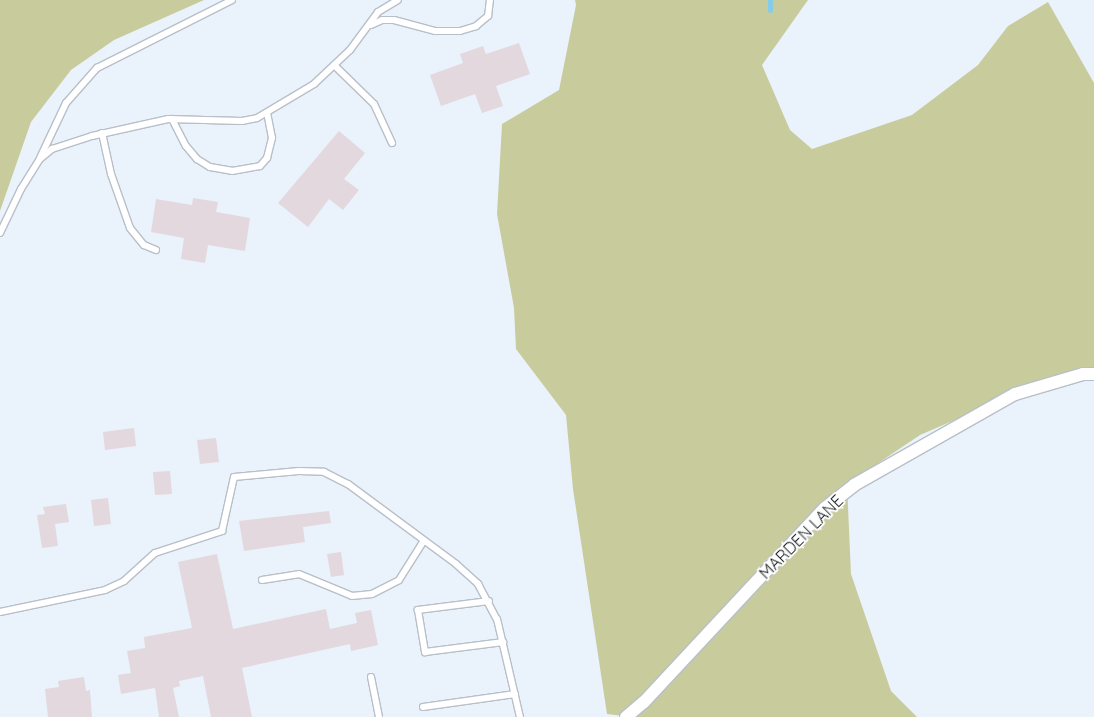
<!DOCTYPE html>
<html>
<head>
<meta charset="utf-8">
<style>
  body { margin:0 }
  #map { position:relative; width:1094px; height:717px; overflow:hidden; background:#eaf2fb; font-family:Quicksand,sans-serif }
  div>[style] { position:absolute }
  [style*='--x'] { left:calc(var(--x)*1px); top:calc(var(--y)*1px); width:calc(var(--w)*1px); rotate:calc(var(--a)*1deg) }
  .green>* { inset:0; background:#c8cc9d }
  .stream>* { height:5px; margin:-2.5px; padding:0 2.5px; transform-origin:2.5px; border-radius:2.5px; background:#86cce8 }
  .building>* { inset:0; background:#e3d8de }
  .roads { filter:drop-shadow(1px 0 #b8bfc8) drop-shadow(-1px 0 #b8bfc8) drop-shadow(0 1px #b8bfc8) drop-shadow(0 -1px #b8bfc8) }
  .service>* { height:6px; margin:-3px; padding:0 3px; transform-origin:3px; border-radius:3px; background:#fff }
  .minor>* { height:12px; margin:-6px; padding:0 6px; transform-origin:6px; border-radius:6px; background:#fff }
  span { translate:-50% -50%; white-space:nowrap; text-align:center; line-height:1.15; -webkit-text-stroke:4px #fefefe; paint-order:stroke }
  .street-label { font-size:16px; color:#202225 }
</style>
</head>
<body>
<div id="map">
  <div class="green">
    <i style="clip-path:polygon(0 0,204px 0,114px 40px,71px 70px,31px 122px,0 211px)"></i>
    <i style="clip-path:polygon(575px 0,808px 0,762px 65px,790px 130px,812px 149px,912px 115px,978px 65px,1008px 26px,1048px 2px,1094px 83px,1094px 380px,1083px 379px,1015px 394px,920px 435px,847px 484px,851px 574px,891px 691px,917px 717px,631px 717px,607px 714px,573px 489px,566px 415px,516px 349px,514px 308px,497px 214px,502px 124px,559px 90px,576px 5px)"></i>
  </div>
  <div class="stream">
    <i style="--x:770;--y:10;--w:10;--a:-90"></i>
  </div>
  <div class="building">
    <i style="clip-path:polygon(519px 43px,530px 74px,496px 86px,503px 106px,482px 113px,475px 94px,441px 106px,430px 75px,463px 63px,460px 54px,483px 46px,486px 54px)"></i>
    <i style="clip-path:polygon(339px 131px,365px 153px,344px 179px,359px 190px,343px 210px,329px 199px,308px 227px,278px 203px)"></i>
    <i style="clip-path:polygon(193px 198px,218px 202px,216px 212px,250px 218px,245px 251px,208px 245px,205px 263px,181px 259px,184px 238px,151px 232px,156px 199px,192px 205px)"></i>
    <i style="clip-path:polygon(134px 428px,136px 446px,105px 450px,103px 432px)"></i>
    <i style="clip-path:polygon(216px 438px,219px 462px,200px 464px,197px 440px)"></i>
    <i style="clip-path:polygon(170px 471px,172px 494px,155px 495px,153px 472px)"></i>
    <i style="clip-path:polygon(108px 498px,111px 524px,94px 526px,91px 500px)"></i>
    <i style="clip-path:polygon(66px 504px,69px 522px,55px 524px,58px 546px,42px 548px,37px 515px,45px 514px,43px 507px)"></i>
    <i style="clip-path:polygon(329px 511px,331px 523px,303px 527px,305px 542px,244px 551px,239px 521px)"></i>
    <i style="clip-path:polygon(341px 552px,344px 575px,331px 577px,327px 554px)"></i>
    <i style="clip-path:polygon(217px 554px,233px 629px,326px 609px,330px 629px,357px 623px,355px 613px,371px 610px,378px 645px,351px 651px,350px 644px,242px 668px,252px 717px,211px 717px,203px 676px,179px 681px,180px 686px,173px 688px,179px 717px,159px 717px,155px 688px,121px 694px,118px 675px,131px 673px,127px 651px,145px 648px,144px 637px,192px 628px,178px 562px)"></i>
    <i style="clip-path:polygon(84px 677px,86px 691px,90px 690px,92px 717px,48px 717px,45px 689px,59px 687px,58px 681px)"></i>
  </div>
  <div class="roads">
    <div class="service">
      <i style="--x:371;--y:25;--w:12;--a:-24"></i>
      <i style="--x:382;--y:20;--w:12;--a:0"></i>
      <i style="--x:394;--y:20;--w:42;--a:15"></i>
      <i style="--x:435;--y:31;--w:25;--a:0"></i>
      <i style="--x:460;--y:31;--w:17;--a:-17"></i>
      <i style="--x:476;--y:26;--w:16;--a:-40"></i>
      <i style="--x:488;--y:16;--w:16;--a:-83"></i>
      <i style="--x:334;--y:65;--w:56;--a:44.3"></i>
      <i style="--x:374;--y:104;--w:43;--a:65.2"></i>
      <i style="--x:172;--y:119;--w:30;--a:63"></i>
      <i style="--x:186;--y:146;--w:17;--a:50"></i>
      <i style="--x:197;--y:159;--w:15;--a:32"></i>
      <i style="--x:210;--y:167;--w:22;--a:10"></i>
      <i style="--x:232;--y:171;--w:28;--a:-10"></i>
      <i style="--x:260;--y:166;--w:11;--a:-49"></i>
      <i style="--x:267;--y:158;--w:21;--a:-76"></i>
      <i style="--x:272;--y:138;--w:25;--a:-101"></i>
      <i style="--x:102;--y:133;--w:42;--a:77.6"></i>
      <i style="--x:111;--y:174;--w:57;--a:70.6"></i>
      <i style="--x:130;--y:228;--w:22;--a:51"></i>
      <i style="--x:144;--y:245;--w:13;--a:23"></i>
      <i style="--x:40;--y:158;--w:61;--a:-64.7"></i>
      <i style="--x:66;--y:103;--w:47;--a:-48.5"></i>
      <i style="--x:97;--y:68;--w:151;--a:-26.7"></i>
      <i style="--x:0;--y:233;--w:49;--a:-64.5"></i>
      <i style="--x:21;--y:189;--w:36;--a:-58"></i>
      <i style="--x:40;--y:159;--w:16;--a:-40"></i>
      <i style="--x:52;--y:149;--w:42;--a:-18"></i>
      <i style="--x:92;--y:136;--w:78;--a:-12.6"></i>
      <i style="--x:168;--y:119;--w:74;--a:1.5"></i>
      <i style="--x:242;--y:121;--w:15;--a:-11"></i>
      <i style="--x:257;--y:118;--w:66;--a:-30.8"></i>
      <i style="--x:314;--y:84;--w:50;--a:-43.4"></i>
      <i style="--x:350;--y:50;--w:47;--a:-53.6"></i>
      <i style="--x:378;--y:12;--w:23;--a:-31"></i>
      <i style="--x:262;--y:580;--w:37;--a:-9"></i>
      <i style="--x:299;--y:574;--w:57;--a:22.5"></i>
      <i style="--x:352;--y:596;--w:20;--a:-6"></i>
      <i style="--x:372;--y:594;--w:30;--a:-27"></i>
      <i style="--x:399;--y:580;--w:45;--a:-57.7"></i>
      <i style="--x:489;--y:601;--w:72;--a:172.8"></i>
      <i style="--x:418;--y:610;--w:43;--a:80.5"></i>
      <i style="--x:425;--y:652;--w:79;--a:-7.3"></i>
      <i style="--x:0;--y:612;--w:107;--a:-11.8"></i>
      <i style="--x:105;--y:590;--w:21;--a:-25"></i>
      <i style="--x:124;--y:581;--w:42;--a:-42.1"></i>
      <i style="--x:155;--y:553;--w:71;--a:-18.2"></i>
      <i style="--x:222;--y:531;--w:55;--a:-77.5"></i>
      <i style="--x:234;--y:477;--w:65;--a:-5.3"></i>
      <i style="--x:299;--y:471;--w:25;--a:2"></i>
      <i style="--x:324;--y:472;--w:27;--a:27"></i>
      <i style="--x:348;--y:484;--w:134;--a:36.5"></i>
      <i style="--x:456;--y:564;--w:30;--a:42"></i>
      <i style="--x:478;--y:584;--w:40;--a:62"></i>
      <i style="--x:497;--y:619;--w:101;--a:76.8"></i>
      <i style="--x:371;--y:677;--w:41;--a:78.7"></i>
      <i style="--x:423;--y:707;--w:93;--a:-8"></i>
    </div>
    <div class="minor">
      <i style="--x:626;--y:717;--w:23;--a:-40"></i>
      <i style="--x:644;--y:702;--w:265;--a:-47"></i>
      <i style="--x:825;--y:508;--w:37;--a:-38"></i>
      <i style="--x:854;--y:485;--w:185;--a:-29.5"></i>
      <i style="--x:1015;--y:394;--w:71;--a:-16.4"></i>
      <i style="--x:1083;--y:374;--w:11;--a:0"></i>
    </div>
  </div>
  <div class="street-label">
    <span style="left:801px;top:537px;rotate:-45deg">MARDEN LANE</span>
  </div>
</div>
</body>
</html>
